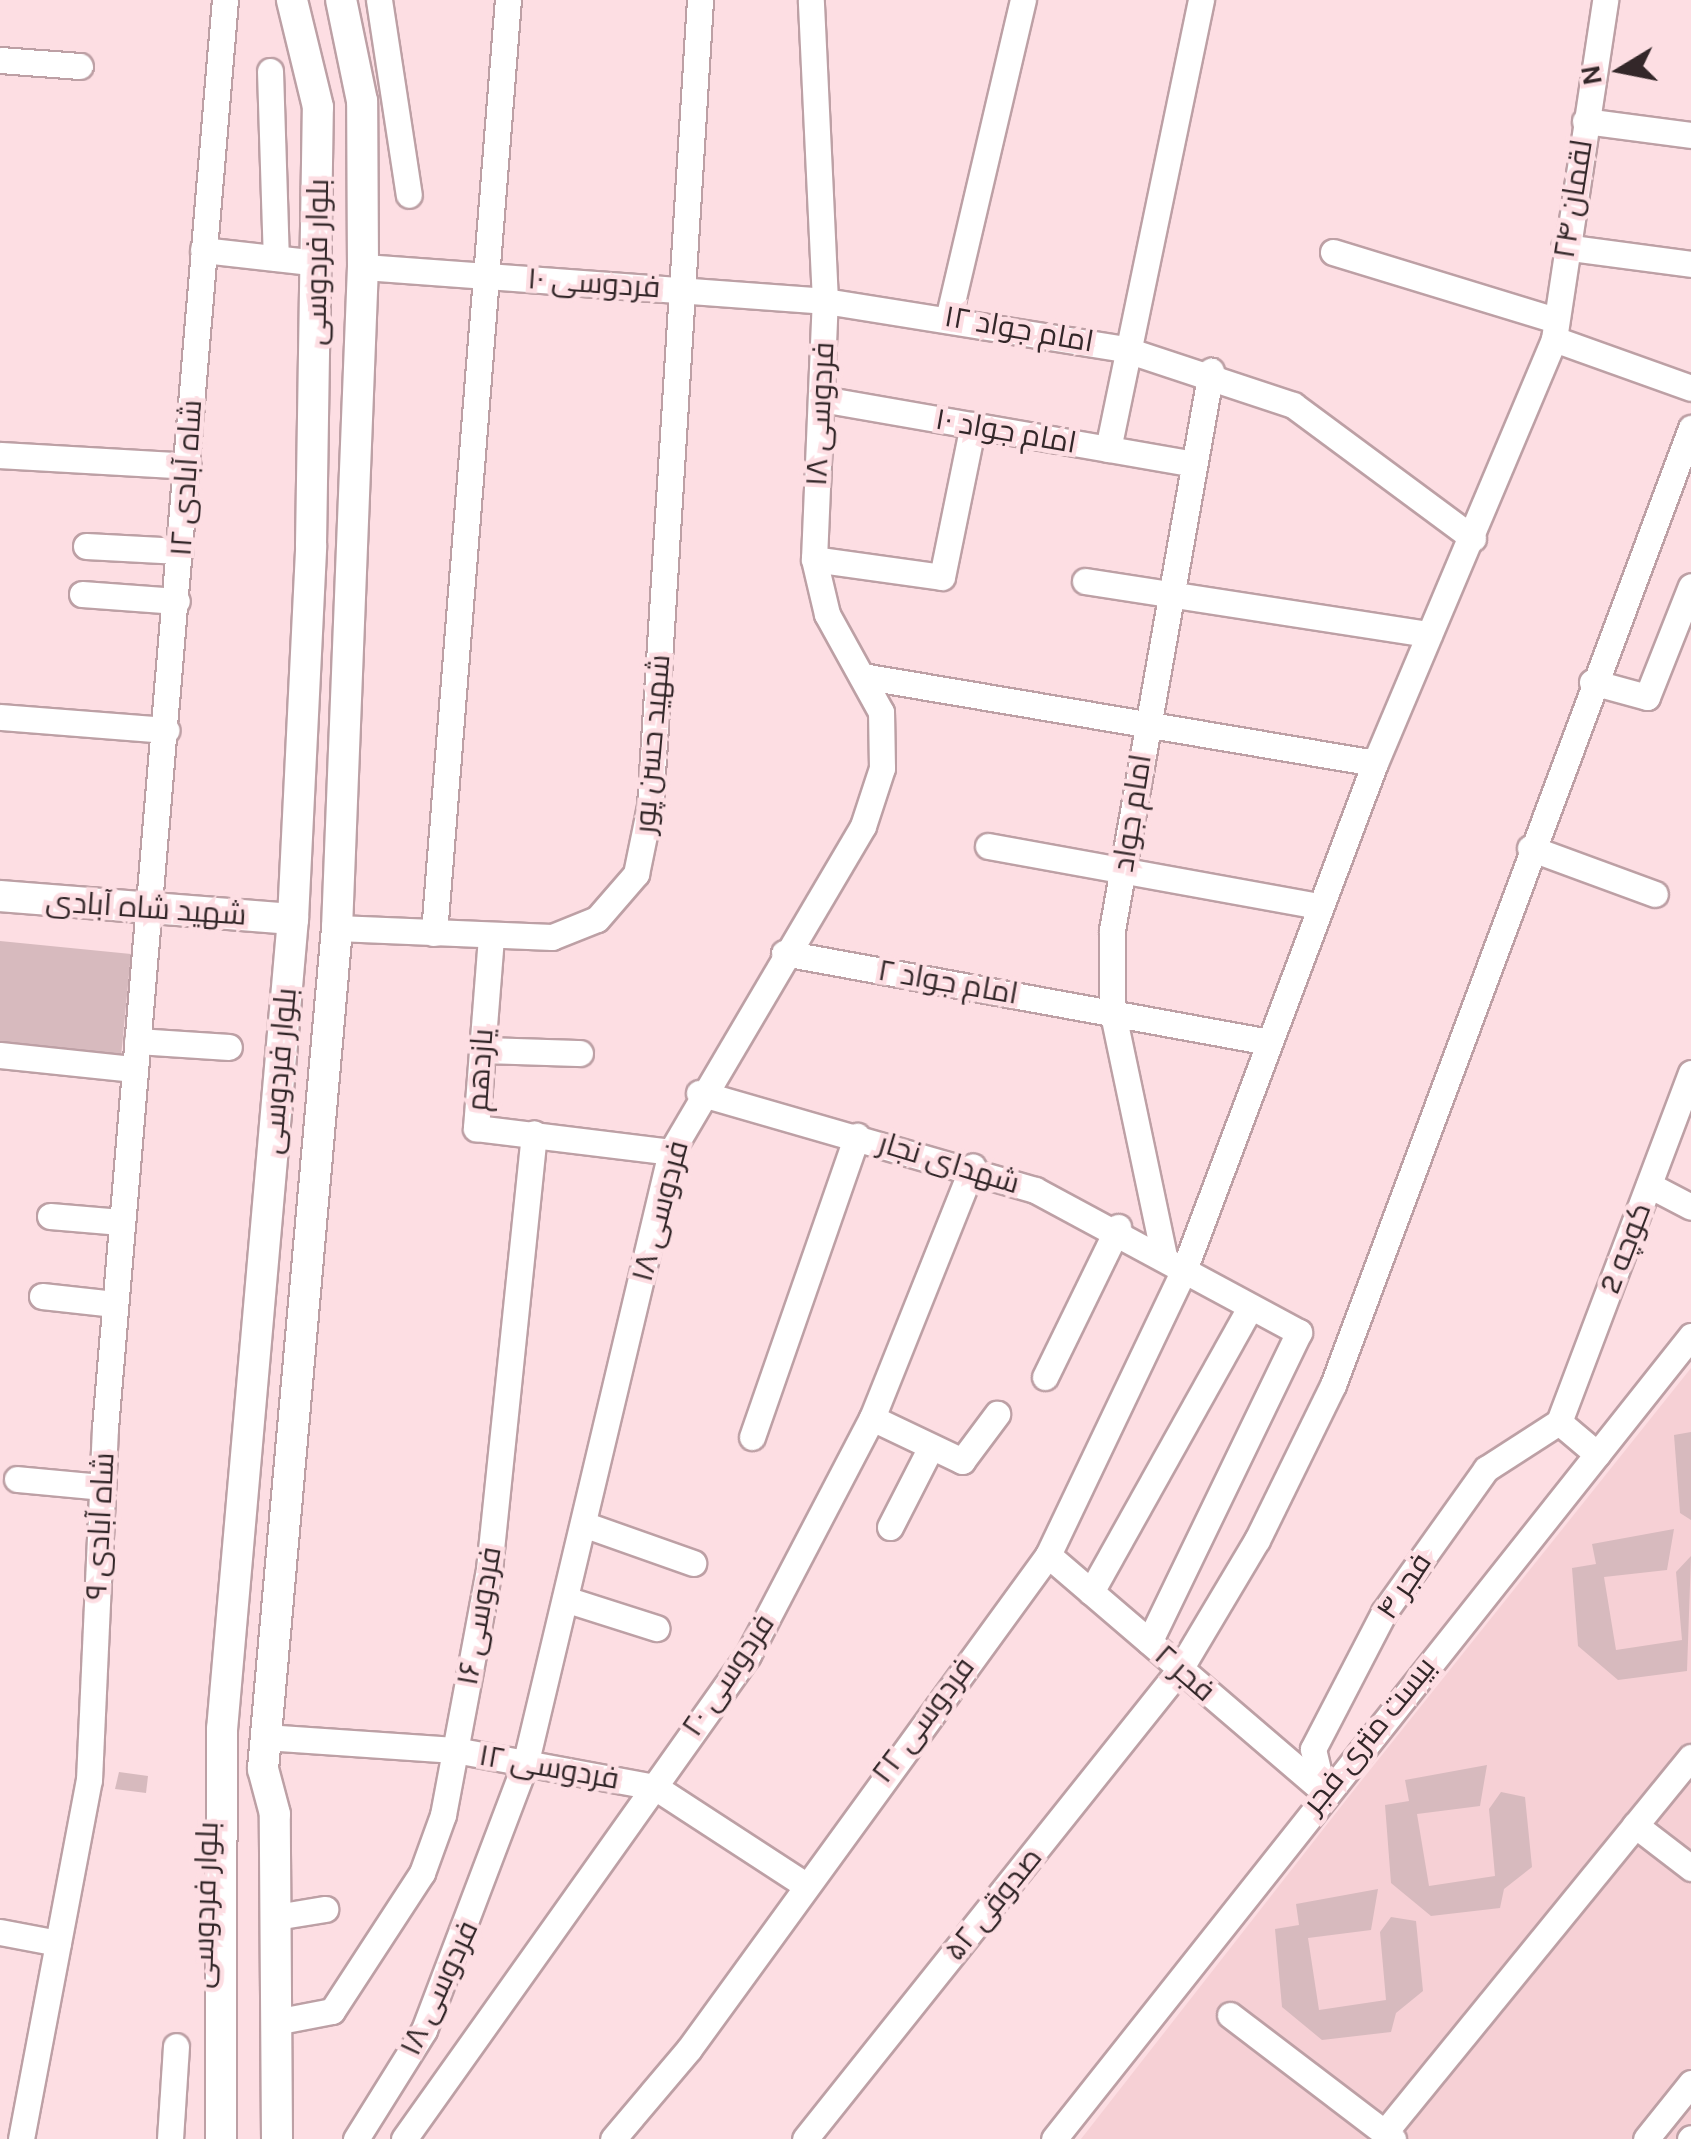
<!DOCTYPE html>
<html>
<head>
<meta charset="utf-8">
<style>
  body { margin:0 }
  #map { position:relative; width:1691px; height:2139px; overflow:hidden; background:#fddee3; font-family:Karla,Cairo,sans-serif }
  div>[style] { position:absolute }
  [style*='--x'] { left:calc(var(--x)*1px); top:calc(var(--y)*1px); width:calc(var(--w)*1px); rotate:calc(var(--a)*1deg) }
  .built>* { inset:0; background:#f6d0d5 }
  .building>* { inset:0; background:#d7babe }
  .roads { filter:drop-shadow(2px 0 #bda0a5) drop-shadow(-2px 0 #bda0a5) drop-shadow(0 2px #bda0a5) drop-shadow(0 -2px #bda0a5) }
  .minor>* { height:25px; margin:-12.5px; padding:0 12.5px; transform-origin:12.5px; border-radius:12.5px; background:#fff }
  .major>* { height:30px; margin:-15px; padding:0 15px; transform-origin:15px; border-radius:15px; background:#fff }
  span { translate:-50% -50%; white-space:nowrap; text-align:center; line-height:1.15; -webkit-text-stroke:9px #fddee3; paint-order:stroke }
  .street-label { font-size:30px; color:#332729 }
  .north { position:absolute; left:1571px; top:20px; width:100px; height:100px; -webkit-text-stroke:8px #fddee3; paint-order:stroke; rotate:260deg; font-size:28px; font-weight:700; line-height:40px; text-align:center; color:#332729 }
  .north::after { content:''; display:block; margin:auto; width:35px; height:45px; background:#332729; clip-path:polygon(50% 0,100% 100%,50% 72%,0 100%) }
</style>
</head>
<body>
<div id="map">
  <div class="built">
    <i style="clip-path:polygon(1691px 1368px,1691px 2139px,1081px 2139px,1350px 1795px)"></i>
  </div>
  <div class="building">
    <i style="clip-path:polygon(0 941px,131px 954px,121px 1057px,0 1047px)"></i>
    <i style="clip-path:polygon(1691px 1432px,1691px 1520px,1680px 1513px,1674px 1435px)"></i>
    <i style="clip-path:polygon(1674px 1529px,1667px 1570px,1604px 1577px,1616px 1650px,1682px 1640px,1676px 1572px,1691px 1556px,1687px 1671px,1618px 1680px,1578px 1646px,1572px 1568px,1596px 1564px,1592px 1544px)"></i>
    <i style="clip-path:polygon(1487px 1765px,1480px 1806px,1417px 1814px,1429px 1886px,1495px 1876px,1489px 1809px,1501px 1792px,1525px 1797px,1532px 1867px,1504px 1889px,1500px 1908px,1431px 1916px,1391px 1883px,1385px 1805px,1409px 1801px,1405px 1780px)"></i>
    <i style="clip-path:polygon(119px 1772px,148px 1776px,146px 1793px,115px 1789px)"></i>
    <i style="clip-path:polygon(1378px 1889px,1371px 1930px,1308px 1938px,1319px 2010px,1386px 2000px,1380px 1932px,1391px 1917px,1416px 1921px,1423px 1991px,1396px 2013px,1391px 2032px,1322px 2040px,1282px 2007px,1275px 1929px,1299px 1925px,1296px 1904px)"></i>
  </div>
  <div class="roads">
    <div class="minor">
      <i style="--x:379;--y:0;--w:197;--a:81.3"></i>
      <i style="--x:0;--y:60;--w:80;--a:4.3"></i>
      <i style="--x:270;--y:71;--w:187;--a:88.2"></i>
      <i style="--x:1585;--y:121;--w:107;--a:7.5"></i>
      <i style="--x:1564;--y:247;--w:128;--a:7.6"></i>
      <i style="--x:203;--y:250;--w:116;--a:6.4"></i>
      <i style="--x:1333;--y:252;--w:233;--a:17"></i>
      <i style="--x:363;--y:267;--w:463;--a:4.2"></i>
      <i style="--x:825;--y:301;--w:303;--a:9.1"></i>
      <i style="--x:1124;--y:349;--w:178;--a:18.3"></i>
      <i style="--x:1293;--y:405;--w:224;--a:36.5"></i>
      <i style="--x:949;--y:315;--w:324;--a:-76.8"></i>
      <i style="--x:1554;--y:339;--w:145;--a:19.7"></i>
      <i style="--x:822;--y:399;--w:373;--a:9.9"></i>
      <i style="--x:1108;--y:449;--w:459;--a:-78.3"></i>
      <i style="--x:0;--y:455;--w:188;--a:3.3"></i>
      <i style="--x:86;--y:546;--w:94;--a:3"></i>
      <i style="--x:814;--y:559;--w:129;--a:8"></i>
      <i style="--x:942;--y:577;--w:155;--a:-78.5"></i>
      <i style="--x:1085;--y:581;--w:348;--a:8.8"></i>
      <i style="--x:82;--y:594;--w:95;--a:4.2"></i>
      <i style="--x:868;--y:677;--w:514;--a:9.63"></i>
      <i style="--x:1592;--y:682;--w:57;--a:15.3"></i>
      <i style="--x:1647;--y:697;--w:119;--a:-68.4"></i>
      <i style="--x:0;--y:717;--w:167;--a:4.5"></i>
      <i style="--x:988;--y:846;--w:336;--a:10.3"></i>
      <i style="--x:1530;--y:848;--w:133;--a:20.2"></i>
      <i style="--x:337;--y:928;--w:215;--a:2.4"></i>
      <i style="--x:552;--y:937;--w:48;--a:-21.8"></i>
      <i style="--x:597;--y:919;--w:60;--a:-49.1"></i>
      <i style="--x:636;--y:874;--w:69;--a:-78.4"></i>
      <i style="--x:650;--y:806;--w:808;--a:-86.45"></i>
      <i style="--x:434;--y:933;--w:936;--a:-85.47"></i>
      <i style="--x:491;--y:937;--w:192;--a:94.5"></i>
      <i style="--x:476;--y:1128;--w:196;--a:7"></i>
      <i style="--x:784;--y:953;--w:493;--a:10.4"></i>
      <i style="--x:137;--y:1041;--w:92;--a:3.7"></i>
      <i style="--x:482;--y:1050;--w:98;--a:1.8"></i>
      <i style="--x:0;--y:1055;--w:135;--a:6"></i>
      <i style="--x:699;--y:1093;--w:350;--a:16.1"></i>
      <i style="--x:1035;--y:1190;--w:300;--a:28.3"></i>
      <i style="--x:1299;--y:1332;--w:344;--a:115.8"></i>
      <i style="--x:1649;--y:1185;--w:47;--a:27.6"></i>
      <i style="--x:50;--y:1216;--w:71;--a:4.8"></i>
      <i style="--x:1164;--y:1256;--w:251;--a:-101.9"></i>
      <i style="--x:1112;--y:1010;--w:80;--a:-90"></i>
      <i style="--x:1112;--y:930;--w:568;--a:-79.96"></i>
      <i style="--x:42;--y:1296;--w:73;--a:6.3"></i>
      <i style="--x:1045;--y:1377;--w:167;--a:-64"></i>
      <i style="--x:872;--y:1418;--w:100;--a:25.5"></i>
      <i style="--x:962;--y:1461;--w:59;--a:-53.3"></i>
      <i style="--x:1559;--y:1422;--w:373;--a:-69.3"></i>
      <i style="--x:1559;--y:1422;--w:50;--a:40.1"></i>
      <i style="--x:752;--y:1437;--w:319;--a:-70.8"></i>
      <i style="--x:17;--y:1479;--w:85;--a:5.4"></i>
      <i style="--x:583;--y:1524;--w:117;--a:19.5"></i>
      <i style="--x:890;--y:1527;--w:90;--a:-62.9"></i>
      <i style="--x:1048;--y:1555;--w:362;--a:40.6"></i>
      <i style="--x:1091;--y:1592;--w:326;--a:-60.8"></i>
      <i style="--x:565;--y:1599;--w:96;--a:17.7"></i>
      <i style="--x:265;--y:1737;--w:190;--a:3.9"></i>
      <i style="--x:455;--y:1750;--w:203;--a:10.5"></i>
      <i style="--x:655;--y:1787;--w:178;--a:33.1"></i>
      <i style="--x:1323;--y:1791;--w:43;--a:-103.4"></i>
      <i style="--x:1313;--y:1749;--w:154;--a:-62.6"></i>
      <i style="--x:1384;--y:1612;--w:176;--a:-54.5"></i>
      <i style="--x:1486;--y:1469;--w:87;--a:-32.8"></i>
      <i style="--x:1635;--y:1825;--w:71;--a:37.5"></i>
      <i style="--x:276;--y:1917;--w:50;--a:-9.3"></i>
      <i style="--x:0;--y:1932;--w:59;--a:10.7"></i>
      <i style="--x:1230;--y:2015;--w:205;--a:37.3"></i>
      <i style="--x:275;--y:2022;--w:58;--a:-10.9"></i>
      <i style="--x:332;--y:2011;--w:165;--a:-56.9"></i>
      <i style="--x:422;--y:1873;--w:62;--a:-70.1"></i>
      <i style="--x:443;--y:1815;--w:250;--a:-79.4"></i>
      <i style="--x:489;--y:1569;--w:438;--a:-84.1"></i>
      <i style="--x:1385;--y:2132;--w:484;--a:-50.8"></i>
      <i style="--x:21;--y:2139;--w:365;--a:-79.3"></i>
      <i style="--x:89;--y:1780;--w:352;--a:-87.4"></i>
      <i style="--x:105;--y:1428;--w:1433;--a:-85.2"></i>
      <i style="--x:170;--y:2139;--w:93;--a:-86.3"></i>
      <i style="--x:356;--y:2139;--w:128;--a:-58"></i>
      <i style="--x:424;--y:2030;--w:288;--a:-69.2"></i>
      <i style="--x:526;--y:1761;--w:626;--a:-76.61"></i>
      <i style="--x:671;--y:1152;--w:378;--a:-59.5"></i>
      <i style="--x:863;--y:826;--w:61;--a:-71.9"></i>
      <i style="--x:882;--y:768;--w:56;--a:-91"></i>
      <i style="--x:881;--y:712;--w:112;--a:-118.9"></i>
      <i style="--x:827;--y:614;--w:57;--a:-103.3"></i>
      <i style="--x:814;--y:559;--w:258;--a:-87.6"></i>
      <i style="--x:825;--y:301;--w:301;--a:-92.7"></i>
      <i style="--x:404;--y:2139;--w:594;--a:-54.6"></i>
      <i style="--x:748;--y:1655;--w:267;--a:-62.4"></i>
      <i style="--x:872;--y:1418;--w:271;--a:-68.2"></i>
      <i style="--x:613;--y:2139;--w:118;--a:-49.8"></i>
      <i style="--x:689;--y:2049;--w:611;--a:-53.99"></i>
      <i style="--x:1048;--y:1555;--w:316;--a:-64.5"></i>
      <i style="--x:1184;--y:1270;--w:542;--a:-69.36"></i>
      <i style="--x:1375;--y:763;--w:460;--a:-67.1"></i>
      <i style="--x:1554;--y:339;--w:343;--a:-81.4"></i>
      <i style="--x:805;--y:2139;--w:601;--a:-51.41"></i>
      <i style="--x:1180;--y:1669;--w:150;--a:-59.2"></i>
      <i style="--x:1257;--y:1540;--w:173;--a:-63.9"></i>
      <i style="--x:1333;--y:1385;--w:1022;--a:-69.49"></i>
      <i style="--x:1054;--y:2139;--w:1025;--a:-51.58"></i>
      <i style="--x:1646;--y:2139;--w:72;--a:-51.2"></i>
      <i style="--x:1690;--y:2139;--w:1;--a:-45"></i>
    </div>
    <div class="major">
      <i style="--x:0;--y:896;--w:294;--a:4.5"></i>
      <i style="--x:221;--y:2139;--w:409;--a:-89.9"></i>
      <i style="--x:222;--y:1730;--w:814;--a:-85"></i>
      <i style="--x:293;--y:919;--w:374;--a:-87.2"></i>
      <i style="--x:311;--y:545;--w:438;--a:-89.1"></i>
      <i style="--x:318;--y:107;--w:110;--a:-103.7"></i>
      <i style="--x:277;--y:2139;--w:325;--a:-90.4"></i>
      <i style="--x:275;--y:1814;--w:47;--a:-104.9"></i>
      <i style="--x:263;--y:1769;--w:844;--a:-84.97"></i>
      <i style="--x:337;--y:928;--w:662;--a:-87.75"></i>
      <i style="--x:363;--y:267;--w:166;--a:-90.3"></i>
      <i style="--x:362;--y:101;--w:103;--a:-101.7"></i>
    </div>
  </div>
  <div class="street-label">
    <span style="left:1573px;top:199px;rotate:-81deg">لقمان ۲۴</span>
    <span style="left:317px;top:262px;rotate:-89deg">بلوار فردوسی</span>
    <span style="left:594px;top:283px;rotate:4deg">فردوسی ۱۰</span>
    <span style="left:1019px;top:329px;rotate:10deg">امام جواد ۱۲</span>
    <span style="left:820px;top:414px;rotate:-87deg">فردوسی ۱۸</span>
    <span style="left:1006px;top:431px;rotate:10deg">امام جواد ۱۰</span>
    <span style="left:186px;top:478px;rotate:-86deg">شاه آبادی ۱۲</span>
    <span style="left:652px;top:744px;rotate:-85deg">شهید حسن پور</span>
    <span style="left:1132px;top:813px;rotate:-81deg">امام جواد</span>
    <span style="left:146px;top:908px;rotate:4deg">شهید شاه آبادی</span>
    <span style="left:948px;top:982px;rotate:10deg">امام جواد ۲</span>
    <span style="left:480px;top:1070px;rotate:-86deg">یازدهم</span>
    <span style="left:279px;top:1071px;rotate:-85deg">بلوار فردوسی</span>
    <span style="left:949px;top:1163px;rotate:17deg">شهدای نجار</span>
    <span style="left:660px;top:1211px;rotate:-75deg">فردوسی ۱۸</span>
    <span style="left:1625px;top:1248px;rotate:-69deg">کوچه 2</span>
    <span style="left:100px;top:1526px;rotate:-87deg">شاه آبادی ۹</span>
    <span style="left:1404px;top:1586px;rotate:-56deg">فجر ۴</span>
    <span style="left:479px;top:1616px;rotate:-80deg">فردوسی ۱۶</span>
    <span style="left:1185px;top:1673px;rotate:41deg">فجر ۲</span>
    <span style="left:728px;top:1675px;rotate:-56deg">فردوسی ۲۰</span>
    <span style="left:923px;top:1720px;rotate:-53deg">فردوسی ۲۲</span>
    <span style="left:1369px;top:1735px;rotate:-51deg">بیست متری فجر</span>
    <span style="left:549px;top:1767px;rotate:10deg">فردوسی ۱۲</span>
    <span style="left:993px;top:1904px;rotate:-51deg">صدوقی ۵۲</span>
    <span style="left:205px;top:1905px;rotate:-88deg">بلوار فردوسی</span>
    <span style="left:439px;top:1988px;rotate:-65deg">فردوسی ۱۸</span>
  </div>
  <div class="north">N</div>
</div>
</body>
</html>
